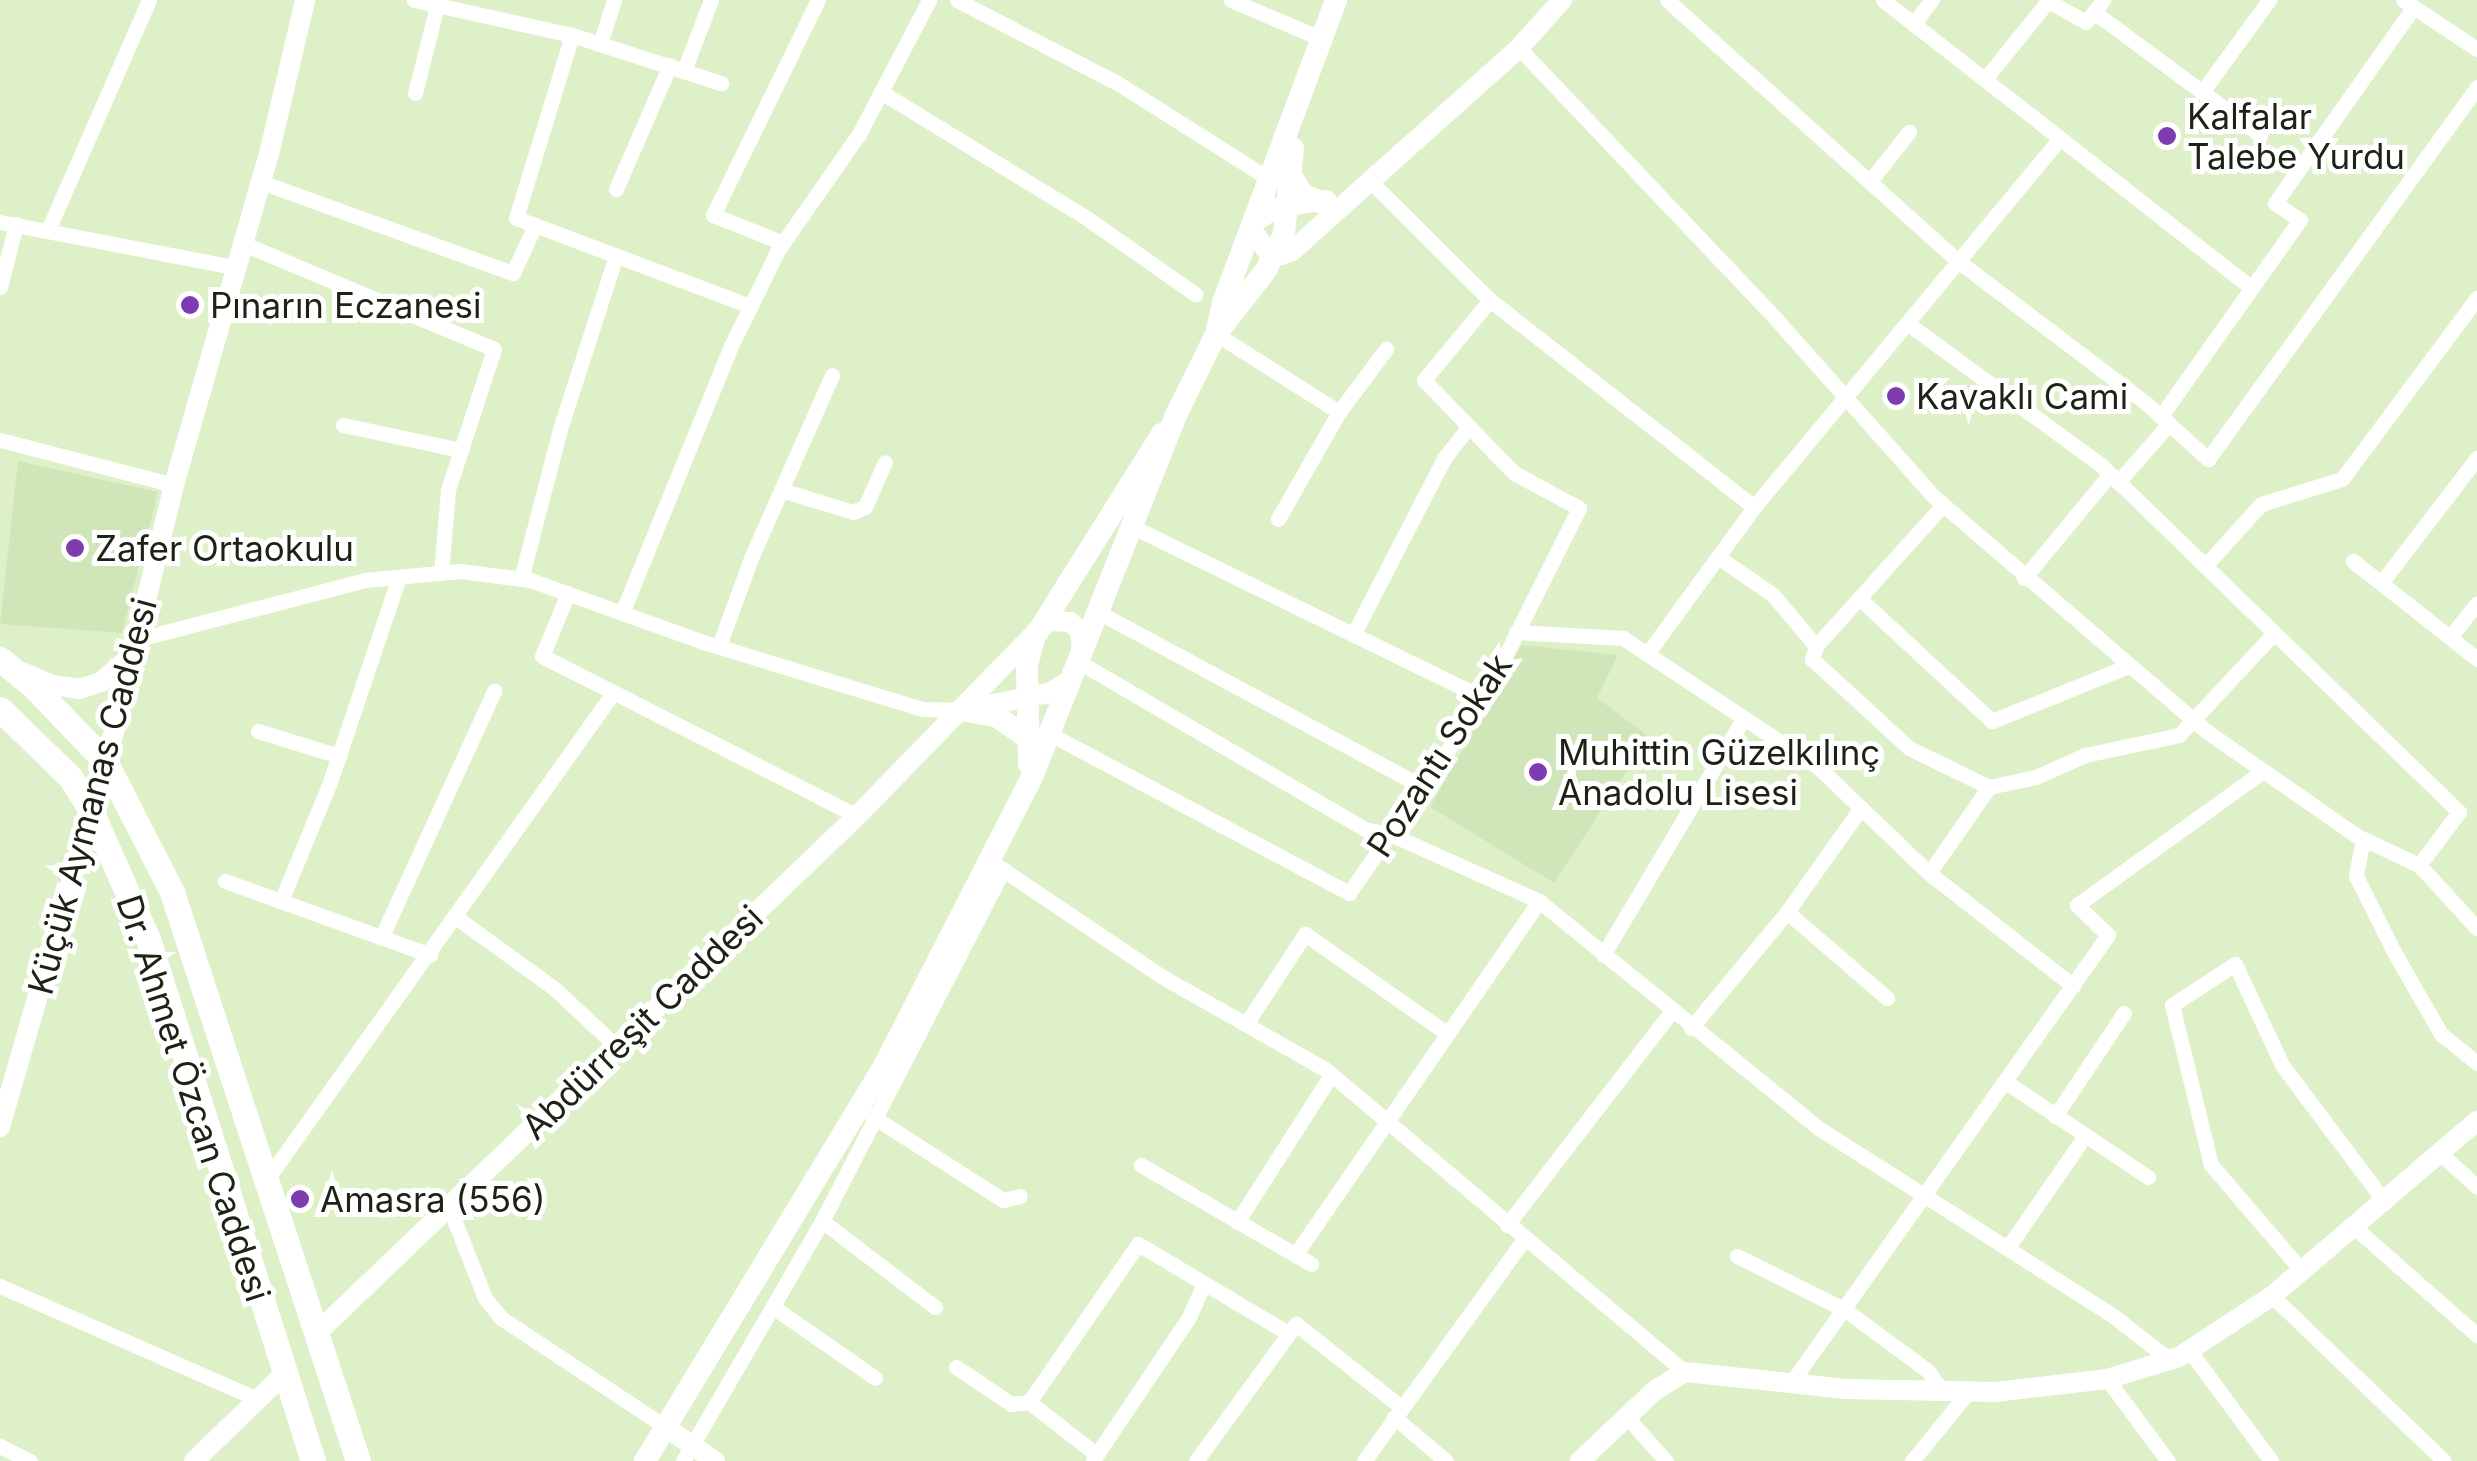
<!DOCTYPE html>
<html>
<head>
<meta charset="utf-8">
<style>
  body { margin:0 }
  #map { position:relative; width:2477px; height:1461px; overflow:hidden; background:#def0c8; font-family:Inter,sans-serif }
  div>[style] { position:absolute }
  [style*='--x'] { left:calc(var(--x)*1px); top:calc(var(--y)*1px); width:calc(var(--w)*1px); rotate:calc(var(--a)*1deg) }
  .built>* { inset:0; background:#d1e6b8 }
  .minor>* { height:15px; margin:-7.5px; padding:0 7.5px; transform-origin:7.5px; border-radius:7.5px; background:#fff }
  .tertiary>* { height:20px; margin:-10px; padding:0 10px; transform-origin:10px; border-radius:10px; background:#fff }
  .secondary>* { height:22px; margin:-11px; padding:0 11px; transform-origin:11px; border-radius:11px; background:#fff }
  .primary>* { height:25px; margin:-12.5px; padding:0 12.5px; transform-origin:12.5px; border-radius:12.5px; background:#fff }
  .dots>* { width:28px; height:28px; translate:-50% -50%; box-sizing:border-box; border:5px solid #fff; border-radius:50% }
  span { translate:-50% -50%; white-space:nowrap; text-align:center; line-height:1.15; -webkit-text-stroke:10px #fff; paint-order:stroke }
  .poi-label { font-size:35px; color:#1d2314 }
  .left { translate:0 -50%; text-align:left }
  .street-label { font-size:35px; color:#1d2314 }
</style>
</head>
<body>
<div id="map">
  <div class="built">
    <i style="clip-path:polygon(18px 461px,158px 492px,122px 633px,0 624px)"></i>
    <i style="clip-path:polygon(1522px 645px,1618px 655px,1597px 698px,1649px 737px,1554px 883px,1430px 807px)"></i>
  </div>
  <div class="minor">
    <i style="--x:414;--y:0;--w:162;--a:12.5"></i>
    <i style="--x:572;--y:35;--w:157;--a:17.9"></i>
    <i style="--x:957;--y:0;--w:182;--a:27.4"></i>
    <i style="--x:1119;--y:84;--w:180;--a:32.3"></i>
    <i style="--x:1231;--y:0;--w:99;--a:23.2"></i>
    <i style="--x:1667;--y:0;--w:391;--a:41.9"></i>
    <i style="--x:1958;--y:261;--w:236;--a:37.1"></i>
    <i style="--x:2146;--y:403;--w:84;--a:42.1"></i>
    <i style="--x:2208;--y:459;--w:459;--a:-54.1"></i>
    <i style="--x:1883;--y:0;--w:467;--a:38"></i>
    <i style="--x:2403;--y:0;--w:89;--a:33.5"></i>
    <i style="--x:2094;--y:12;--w:207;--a:36.5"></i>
    <i style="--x:1913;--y:24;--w:31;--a:-52"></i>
    <i style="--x:572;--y:35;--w:191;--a:107"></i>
    <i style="--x:516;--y:218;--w:250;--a:20.6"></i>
    <i style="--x:600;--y:44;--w:46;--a:-72.3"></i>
    <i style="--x:1519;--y:48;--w:361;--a:46.5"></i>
    <i style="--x:1768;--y:310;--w:249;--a:48.4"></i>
    <i style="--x:1933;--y:496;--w:360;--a:40.7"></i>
    <i style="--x:2206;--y:731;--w:184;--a:34.8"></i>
    <i style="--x:2357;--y:836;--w:68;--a:25.1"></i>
    <i style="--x:2419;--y:865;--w:86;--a:47.4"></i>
    <i style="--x:684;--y:70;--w:75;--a:-68.9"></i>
    <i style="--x:1985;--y:79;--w:100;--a:-51.1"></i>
    <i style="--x:2048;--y:1;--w:43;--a:28.9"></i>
    <i style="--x:2086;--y:22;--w:28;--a:-52"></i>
    <i style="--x:881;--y:92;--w:243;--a:31.5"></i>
    <i style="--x:1088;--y:219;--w:131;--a:35"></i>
    <i style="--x:2202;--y:92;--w:114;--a:-53.9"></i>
    <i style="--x:415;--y:93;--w:90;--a:-75.8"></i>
    <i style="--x:1369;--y:180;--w:170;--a:44.8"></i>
    <i style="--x:1490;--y:300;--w:335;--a:38.1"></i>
    <i style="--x:1870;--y:181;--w:63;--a:-51.5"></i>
    <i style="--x:261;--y:182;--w:268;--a:19.9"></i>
    <i style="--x:513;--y:273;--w:53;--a:-65.4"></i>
    <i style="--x:616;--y:189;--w:135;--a:-66.5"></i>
    <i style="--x:0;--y:222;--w:242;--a:10.9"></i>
    <i style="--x:48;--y:230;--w:251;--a:-66.3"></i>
    <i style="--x:783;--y:243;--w:75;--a:-158.2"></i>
    <i style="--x:713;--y:215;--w:239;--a:-64"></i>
    <i style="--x:244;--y:244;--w:271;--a:22.8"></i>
    <i style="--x:494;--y:349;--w:148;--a:108.1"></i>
    <i style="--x:448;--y:490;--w:83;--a:94.8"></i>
    <i style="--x:0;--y:287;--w:65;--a:-75.7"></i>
    <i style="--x:1907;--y:323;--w:239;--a:36.2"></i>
    <i style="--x:2100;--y:464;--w:500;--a:44.1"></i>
    <i style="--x:2459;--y:812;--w:66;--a:127"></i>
    <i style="--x:1216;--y:334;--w:146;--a:32.4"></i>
    <i style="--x:2161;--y:416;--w:240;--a:-54.7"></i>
    <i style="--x:2300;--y:220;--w:30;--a:-146"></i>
    <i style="--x:2275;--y:203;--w:240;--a:-54.7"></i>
    <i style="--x:343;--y:425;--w:121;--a:12"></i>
    <i style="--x:0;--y:440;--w:180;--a:14.5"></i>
    <i style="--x:2118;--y:482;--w:77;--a:-48.7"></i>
    <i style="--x:781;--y:490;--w:75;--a:17"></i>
    <i style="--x:853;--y:512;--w:13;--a:-23"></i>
    <i style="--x:865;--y:507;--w:49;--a:-66"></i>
    <i style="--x:1278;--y:519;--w:123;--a:-60.3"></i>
    <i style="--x:1339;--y:412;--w:79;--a:-53.3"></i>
    <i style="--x:1133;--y:527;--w:390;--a:26"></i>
    <i style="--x:1718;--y:557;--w:67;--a:34.6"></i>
    <i style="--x:1773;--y:595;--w:67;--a:49.9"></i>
    <i style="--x:1816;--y:646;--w:190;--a:-48"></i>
    <i style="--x:2353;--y:561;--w:158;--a:38.3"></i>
    <i style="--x:2205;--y:566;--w:84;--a:-47.9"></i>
    <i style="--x:2261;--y:504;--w:85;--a:-17.2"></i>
    <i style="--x:2342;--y:479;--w:226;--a:-53.3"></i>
    <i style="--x:2024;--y:578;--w:135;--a:-50.4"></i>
    <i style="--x:521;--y:579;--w:155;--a:-75.4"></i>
    <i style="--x:560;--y:429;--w:182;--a:-72.1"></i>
    <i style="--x:2381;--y:583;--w:158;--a:-52.5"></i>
    <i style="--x:568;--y:593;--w:68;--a:112.4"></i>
    <i style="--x:542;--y:656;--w:353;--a:26.9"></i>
    <i style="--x:1859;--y:598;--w:181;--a:42.8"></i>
    <i style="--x:1992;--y:721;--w:147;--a:-22"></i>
    <i style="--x:1098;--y:612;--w:369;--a:28.3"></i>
    <i style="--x:622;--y:613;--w:288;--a:-67.8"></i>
    <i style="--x:731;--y:346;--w:107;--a:-63.9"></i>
    <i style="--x:778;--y:250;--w:141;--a:-55.1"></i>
    <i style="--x:859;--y:134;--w:151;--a:-62.4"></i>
    <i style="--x:1516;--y:632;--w:107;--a:3.2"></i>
    <i style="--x:1623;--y:638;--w:234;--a:33.5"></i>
    <i style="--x:1818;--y:767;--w:153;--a:43.7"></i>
    <i style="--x:1929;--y:873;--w:183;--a:38.1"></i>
    <i style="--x:1354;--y:633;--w:198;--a:-62.7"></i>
    <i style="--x:1445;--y:457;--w:39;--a:-52"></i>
    <i style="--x:2450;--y:637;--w:43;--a:-51.5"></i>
    <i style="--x:135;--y:640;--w:238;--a:-14.6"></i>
    <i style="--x:365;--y:580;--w:95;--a:-5.4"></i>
    <i style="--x:460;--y:571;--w:71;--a:7.3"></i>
    <i style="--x:530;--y:580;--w:181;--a:19.7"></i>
    <i style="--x:700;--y:641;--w:232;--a:17"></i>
    <i style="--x:922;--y:709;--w:39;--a:1"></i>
    <i style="--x:719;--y:646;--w:94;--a:-70"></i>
    <i style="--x:751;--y:558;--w:200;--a:-66.1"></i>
    <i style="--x:1816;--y:646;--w:14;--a:107"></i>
    <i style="--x:1812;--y:659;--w:132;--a:42.5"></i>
    <i style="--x:1909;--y:748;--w:89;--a:26"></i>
    <i style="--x:1989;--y:787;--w:48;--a:-12"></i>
    <i style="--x:2036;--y:777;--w:54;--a:-24.2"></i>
    <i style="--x:2085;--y:755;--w:96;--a:-12"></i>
    <i style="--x:2179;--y:735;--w:139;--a:-47"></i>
    <i style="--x:1647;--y:654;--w:182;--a:-53.9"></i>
    <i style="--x:1754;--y:507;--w:479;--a:-50.3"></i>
    <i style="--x:1079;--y:662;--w:333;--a:30.3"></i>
    <i style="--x:1367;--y:830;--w:23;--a:10"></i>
    <i style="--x:1390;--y:834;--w:163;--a:24.2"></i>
    <i style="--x:1539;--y:901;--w:362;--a:39.1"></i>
    <i style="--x:1820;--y:1129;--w:346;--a:32.5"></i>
    <i style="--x:2112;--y:1315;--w:73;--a:37.8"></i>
    <i style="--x:258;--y:731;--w:85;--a:17.2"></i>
    <i style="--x:1050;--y:734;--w:339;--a:28"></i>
    <i style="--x:1349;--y:893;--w:237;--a:-55.3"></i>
    <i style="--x:1484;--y:698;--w:212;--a:-63.4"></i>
    <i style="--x:1579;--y:508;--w:74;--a:-151.7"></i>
    <i style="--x:1514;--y:473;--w:129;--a:-134.1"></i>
    <i style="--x:1424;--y:380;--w:104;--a:-50.5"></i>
    <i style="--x:2363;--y:839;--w:38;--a:101"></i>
    <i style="--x:2356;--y:876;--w:85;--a:63.4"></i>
    <i style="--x:2394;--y:952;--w:95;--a:60.2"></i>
    <i style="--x:2441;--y:1034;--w:46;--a:38.9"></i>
    <i style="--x:987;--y:859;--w:210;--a:33.9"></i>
    <i style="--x:1161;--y:976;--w:189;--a:29.6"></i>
    <i style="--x:1325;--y:1069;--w:471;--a:40.1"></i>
    <i style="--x:1929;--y:873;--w:105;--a:-55.1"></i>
    <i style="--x:225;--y:881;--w:218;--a:19.8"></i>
    <i style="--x:281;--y:901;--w:129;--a:-67.6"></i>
    <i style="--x:330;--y:782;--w:216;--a:-71.4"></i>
    <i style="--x:1787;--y:912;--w:132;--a:40.7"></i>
    <i style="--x:457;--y:918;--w:121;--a:35.9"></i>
    <i style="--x:555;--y:989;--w:83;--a:43.1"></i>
    <i style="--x:381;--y:938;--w:272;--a:-65.4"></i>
    <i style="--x:1603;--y:955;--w:276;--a:-59.3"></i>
    <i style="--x:1246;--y:1024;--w:108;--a:-56.8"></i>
    <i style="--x:1305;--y:934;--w:171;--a:35"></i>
    <i style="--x:1691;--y:1028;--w:151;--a:-50.4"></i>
    <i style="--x:1787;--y:912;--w:128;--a:-54.6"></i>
    <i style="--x:2006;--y:1082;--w:171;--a:33.8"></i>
    <i style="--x:872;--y:1116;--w:156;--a:32.7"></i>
    <i style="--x:1003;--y:1200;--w:17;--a:-13"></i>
    <i style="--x:2055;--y:1116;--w:124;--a:-56.2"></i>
    <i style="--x:2440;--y:1153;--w:50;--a:42.6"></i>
    <i style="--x:1141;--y:1165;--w:197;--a:30.2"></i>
    <i style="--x:265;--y:1182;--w:600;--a:-54.56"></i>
    <i style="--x:449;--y:1207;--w:98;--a:68.4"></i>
    <i style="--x:485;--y:1298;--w:26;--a:51"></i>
    <i style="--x:501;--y:1318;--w:196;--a:33.5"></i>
    <i style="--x:822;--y:1221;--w:142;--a:37.3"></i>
    <i style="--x:1237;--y:1222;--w:174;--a:-57.4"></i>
    <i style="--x:1507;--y:1225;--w:269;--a:-52.4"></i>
    <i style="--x:2354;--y:1227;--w:164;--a:41.3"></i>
    <i style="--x:2008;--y:1247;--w:135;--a:-55.3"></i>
    <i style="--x:1295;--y:1255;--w:430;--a:-55.4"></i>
    <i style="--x:1737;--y:1256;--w:119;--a:26.4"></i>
    <i style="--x:1844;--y:1309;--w:104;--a:36.4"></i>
    <i style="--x:1928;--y:1371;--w:24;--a:55"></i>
    <i style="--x:2302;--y:1271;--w:140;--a:-130.6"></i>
    <i style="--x:2211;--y:1165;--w:165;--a:-103.7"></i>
    <i style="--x:2172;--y:1005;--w:75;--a:-33.1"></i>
    <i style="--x:2235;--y:964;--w:111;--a:65"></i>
    <i style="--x:2282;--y:1065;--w:170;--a:53.1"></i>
    <i style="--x:0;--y:1286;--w:281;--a:23.7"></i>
    <i style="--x:2272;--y:1296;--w:238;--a:43.8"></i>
    <i style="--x:773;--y:1307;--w:124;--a:34.8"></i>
    <i style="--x:2189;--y:1350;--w:138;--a:53.5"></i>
    <i style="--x:956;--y:1367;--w:66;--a:33.9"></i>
    <i style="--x:1011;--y:1404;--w:18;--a:-6"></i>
    <i style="--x:2107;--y:1379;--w:102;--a:53.4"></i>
    <i style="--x:1791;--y:1383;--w:549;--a:-54.72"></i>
    <i style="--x:2108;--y:935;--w:43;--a:-135.9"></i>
    <i style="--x:2077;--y:905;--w:229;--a:-35.8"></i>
    <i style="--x:1626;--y:1416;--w:60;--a:48.4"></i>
    <i style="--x:1394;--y:1417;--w:68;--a:40.2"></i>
    <i style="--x:0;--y:1446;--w:34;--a:27"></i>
    <i style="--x:1096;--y:1454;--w:85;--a:-142.2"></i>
    <i style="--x:1029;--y:1402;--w:192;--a:-55.4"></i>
    <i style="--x:1138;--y:1244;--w:174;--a:30.7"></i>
    <i style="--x:1093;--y:1460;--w:172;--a:-56.1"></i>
    <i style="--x:1189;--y:1317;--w:34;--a:-66"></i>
    <i style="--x:683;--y:1461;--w:277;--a:-59.9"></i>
    <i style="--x:822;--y:1221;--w:396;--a:-62.7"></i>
    <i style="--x:1196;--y:1461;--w:170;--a:-53.9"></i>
    <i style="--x:1296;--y:1324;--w:134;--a:38.3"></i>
    <i style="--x:1364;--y:1461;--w:274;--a:-54.2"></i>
    <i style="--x:1912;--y:1461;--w:89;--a:-50.9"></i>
  </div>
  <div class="tertiary">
    <i style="--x:1256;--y:221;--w:25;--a:-32"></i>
    <i style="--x:1277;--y:208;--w:50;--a:-9.3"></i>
    <i style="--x:1252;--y:230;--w:27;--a:54"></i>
    <i style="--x:1268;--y:252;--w:13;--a:13"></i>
    <i style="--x:1281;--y:255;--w:12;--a:-20"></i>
    <i style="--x:1292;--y:251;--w:305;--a:-41.8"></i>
    <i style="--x:1519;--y:48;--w:64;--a:-48.1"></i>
    <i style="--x:22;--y:672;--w:33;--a:23"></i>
    <i style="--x:52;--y:685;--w:27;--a:8"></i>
    <i style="--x:79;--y:689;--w:23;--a:-18"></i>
    <i style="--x:101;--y:682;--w:40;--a:-41"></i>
    <i style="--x:963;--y:710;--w:88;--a:-11.2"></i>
    <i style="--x:1049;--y:693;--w:27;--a:-31"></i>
    <i style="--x:0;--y:1127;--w:410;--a:-73.9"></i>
    <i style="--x:114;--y:733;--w:255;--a:-76.4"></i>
    <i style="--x:174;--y:485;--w:344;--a:-74"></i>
    <i style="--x:269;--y:154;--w:158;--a:-76.8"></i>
    <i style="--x:319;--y:1331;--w:745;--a:-43.75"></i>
    <i style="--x:857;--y:816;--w:262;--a:-45.8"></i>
    <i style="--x:1040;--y:628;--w:13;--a:-32"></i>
    <i style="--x:1051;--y:621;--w:19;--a:3"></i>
    <i style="--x:1070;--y:622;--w:13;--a:42"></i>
    <i style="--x:1080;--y:631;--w:23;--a:85"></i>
    <i style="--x:664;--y:1426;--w:62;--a:34.5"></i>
    <i style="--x:194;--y:1461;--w:127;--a:-44"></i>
    <i style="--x:1580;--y:1461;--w:102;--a:-43.4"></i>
    <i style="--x:1654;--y:1391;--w:36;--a:-32"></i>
    <i style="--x:1685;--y:1372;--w:162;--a:6"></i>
    <i style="--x:1846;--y:1389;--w:149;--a:1.2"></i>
    <i style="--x:1995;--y:1392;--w:113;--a:-6.6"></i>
    <i style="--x:2107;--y:1379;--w:75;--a:-17"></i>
    <i style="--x:2179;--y:1357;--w:111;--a:-33.3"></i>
    <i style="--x:2272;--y:1296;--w:270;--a:-40.5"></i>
  </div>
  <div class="secondary">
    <i style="--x:1289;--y:172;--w:26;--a:59"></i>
    <i style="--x:1302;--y:194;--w:20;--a:24"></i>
    <i style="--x:1217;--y:333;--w:80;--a:-52.1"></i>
    <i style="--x:1266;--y:270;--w:40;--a:-63.4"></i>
    <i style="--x:1284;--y:234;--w:86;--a:-84"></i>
    <i style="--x:961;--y:710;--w:36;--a:10"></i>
    <i style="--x:996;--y:716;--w:42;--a:34.4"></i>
    <i style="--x:1029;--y:764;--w:98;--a:-91.2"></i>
    <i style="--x:1027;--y:666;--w:29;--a:-76"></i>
    <i style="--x:1034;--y:638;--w:241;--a:-57.9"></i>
    <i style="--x:645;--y:1461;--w:455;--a:-58.8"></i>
    <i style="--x:881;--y:1072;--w:331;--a:-62.9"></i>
    <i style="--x:1032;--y:777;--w:390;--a:-68.3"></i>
    <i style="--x:1176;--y:415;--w:90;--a:-63.7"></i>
    <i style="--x:1216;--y:334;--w:35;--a:-77"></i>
    <i style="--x:1224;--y:300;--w:320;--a:-69.5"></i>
  </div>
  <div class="primary">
    <i style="--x:0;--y:659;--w:38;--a:39"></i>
    <i style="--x:30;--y:683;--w:108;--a:46.1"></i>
    <i style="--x:105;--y:761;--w:147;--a:62.9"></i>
    <i style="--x:172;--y:892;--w:599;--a:71.9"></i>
    <i style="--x:0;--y:709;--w:98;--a:44.2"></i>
    <i style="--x:70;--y:777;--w:40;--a:58"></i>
    <i style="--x:91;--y:811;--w:140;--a:66"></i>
    <i style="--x:148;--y:939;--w:547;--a:72.46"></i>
  </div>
  <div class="dots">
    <i style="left:2167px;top:136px;background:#7e3cb1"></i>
    <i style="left:190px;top:305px;background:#7e3cb1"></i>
    <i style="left:1896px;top:396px;background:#7e3cb1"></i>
    <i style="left:75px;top:548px;background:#7e3cb1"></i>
    <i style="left:1538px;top:772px;background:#7e3cb1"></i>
    <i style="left:300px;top:1199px;background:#7e3cb1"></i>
  </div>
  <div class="poi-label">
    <span class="left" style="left:2187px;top:136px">Kalfalar<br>Talebe Yurdu</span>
    <span class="left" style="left:210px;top:305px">Pınarın Eczanesi</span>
    <span class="left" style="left:1916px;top:396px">Kavaklı Cami</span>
    <span class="left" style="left:95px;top:548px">Zafer Ortaokulu</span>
    <span class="left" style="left:1558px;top:772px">Muhittin Güzelkılınç<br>Anadolu Lisesi</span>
    <span class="left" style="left:320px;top:1199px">Amasra (556)</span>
  </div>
  <div class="street-label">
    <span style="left:1439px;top:755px;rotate:-57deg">Pozantı Sokak</span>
    <span style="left:92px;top:796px;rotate:-75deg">Küçük Aymanas Caddesi</span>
    <span style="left:642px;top:1022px;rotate:-44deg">Abdürreşit Caddesi</span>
    <span style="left:194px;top:1098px;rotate:72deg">Dr. Ahmet Özcan Caddesi</span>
  </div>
</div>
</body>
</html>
